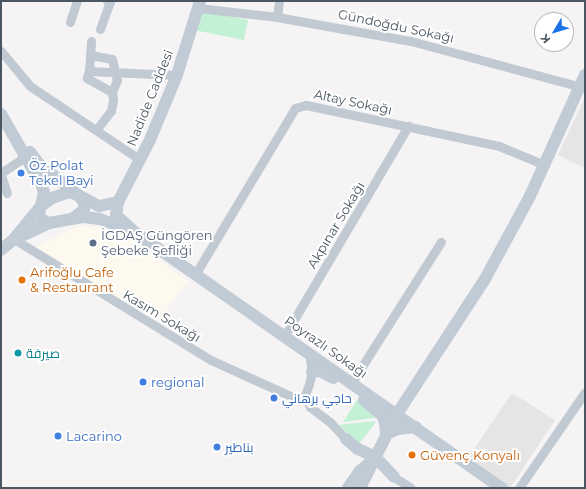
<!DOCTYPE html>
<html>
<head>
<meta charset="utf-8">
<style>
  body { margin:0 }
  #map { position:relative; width:586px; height:489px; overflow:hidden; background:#f5f3f3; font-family:Montserrat,Cairo,sans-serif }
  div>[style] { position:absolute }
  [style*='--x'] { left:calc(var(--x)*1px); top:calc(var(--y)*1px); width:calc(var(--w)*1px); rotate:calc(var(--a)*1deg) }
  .commercial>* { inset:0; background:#fdf9ef }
  .education>* { inset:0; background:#e6e4e5 }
  .green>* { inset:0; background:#c3f1d5 }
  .street>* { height:9px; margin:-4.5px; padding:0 4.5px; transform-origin:4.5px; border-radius:4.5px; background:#c1cad2 }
  .secondary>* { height:12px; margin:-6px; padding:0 6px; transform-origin:6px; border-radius:6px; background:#c1cbd6 }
  .dots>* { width:11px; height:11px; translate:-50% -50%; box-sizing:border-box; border:2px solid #fff; border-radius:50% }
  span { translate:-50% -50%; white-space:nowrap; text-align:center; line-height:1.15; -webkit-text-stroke:4px #fff; paint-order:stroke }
  .street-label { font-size:13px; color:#4a5661 }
  .shop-label { font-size:13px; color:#366cbe }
  .left { translate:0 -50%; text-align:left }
  .service-label { font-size:13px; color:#4e5e75 }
  .food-label { font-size:13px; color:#c56008 }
  .culture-label { font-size:13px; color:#0d838f }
  .frame { position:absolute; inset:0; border:2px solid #4a5661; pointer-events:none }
  .north { position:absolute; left:534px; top:12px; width:40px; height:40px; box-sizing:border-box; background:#fff; border:1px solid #b7bbc0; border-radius:50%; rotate:232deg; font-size:11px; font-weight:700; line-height:16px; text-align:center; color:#4a5661 }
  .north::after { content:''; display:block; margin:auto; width:14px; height:18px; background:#1a73e8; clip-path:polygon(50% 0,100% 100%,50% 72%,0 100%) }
</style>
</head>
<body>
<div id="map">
  <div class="commercial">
    <i style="clip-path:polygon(78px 226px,115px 229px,188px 281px,157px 321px,35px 247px)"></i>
  </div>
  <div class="education">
    <i style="clip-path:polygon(585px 97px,585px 168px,558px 155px)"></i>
    <i style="clip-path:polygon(512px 393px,555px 420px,510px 488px,507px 488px,468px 458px)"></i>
  </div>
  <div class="green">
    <i style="clip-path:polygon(199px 10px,248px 20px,244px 40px,194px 30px)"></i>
    <i style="clip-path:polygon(357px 400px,372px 411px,375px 418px,343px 422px)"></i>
    <i style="clip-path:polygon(373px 421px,376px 422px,359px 444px,339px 425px)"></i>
  </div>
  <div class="street">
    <i style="--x:198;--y:8;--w:80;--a:6.5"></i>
    <i style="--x:277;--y:17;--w:136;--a:10.2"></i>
    <i style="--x:411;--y:41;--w:180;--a:15.1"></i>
    <i style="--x:277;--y:17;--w:16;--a:-83"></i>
    <i style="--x:70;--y:22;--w:22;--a:-72"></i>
    <i style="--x:100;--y:29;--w:29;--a:-70"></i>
    <i style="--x:110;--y:2;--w:3;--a:-162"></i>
    <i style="--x:1;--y:51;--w:45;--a:50.4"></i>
    <i style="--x:30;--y:86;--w:131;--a:33.8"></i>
    <i style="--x:90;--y:55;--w:22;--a:10"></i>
    <i style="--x:112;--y:59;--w:22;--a:77"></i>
    <i style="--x:117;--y:80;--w:13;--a:113"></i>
    <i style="--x:89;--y:71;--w:30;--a:-86"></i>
    <i style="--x:96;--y:130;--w:24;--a:-52"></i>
    <i style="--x:111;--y:111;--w:11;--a:-80"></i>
    <i style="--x:113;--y:100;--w:8;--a:-97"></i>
    <i style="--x:112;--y:92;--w:29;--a:-151"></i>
    <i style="--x:87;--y:78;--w:7;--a:-74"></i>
    <i style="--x:89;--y:71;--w:88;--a:2.6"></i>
    <i style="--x:1;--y:173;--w:29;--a:-34"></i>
    <i style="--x:1;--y:175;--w:19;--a:72"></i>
    <i style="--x:14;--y:239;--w:231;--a:31.6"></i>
    <i style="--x:211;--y:360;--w:94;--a:24.4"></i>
    <i style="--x:297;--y:399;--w:9;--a:-27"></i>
    <i style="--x:305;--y:395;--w:12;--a:-70"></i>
    <i style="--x:309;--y:384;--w:12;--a:-76"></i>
    <i style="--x:312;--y:372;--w:18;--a:-99"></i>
    <i style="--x:196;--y:273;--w:192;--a:-59"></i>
    <i style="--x:295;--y:108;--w:11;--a:-15"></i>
    <i style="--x:306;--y:105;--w:197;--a:12"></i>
    <i style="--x:499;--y:146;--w:50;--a:22.4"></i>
    <i style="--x:285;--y:335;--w:243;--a:-59.5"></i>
    <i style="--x:352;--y:382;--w:166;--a:-57.6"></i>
    <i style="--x:305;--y:395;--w:13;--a:67"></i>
    <i style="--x:310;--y:407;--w:25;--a:37"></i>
    <i style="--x:330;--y:422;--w:23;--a:47"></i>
    <i style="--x:394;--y:477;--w:20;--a:33"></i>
    <i style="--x:519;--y:488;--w:116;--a:-55.5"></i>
  </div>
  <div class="secondary">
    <i style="--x:200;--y:1;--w:77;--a:107.3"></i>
    <i style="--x:177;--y:75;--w:70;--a:112.6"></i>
    <i style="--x:150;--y:140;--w:70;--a:117.3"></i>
    <i style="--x:118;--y:202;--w:13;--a:99"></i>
    <i style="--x:116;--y:215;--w:23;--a:43"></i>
    <i style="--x:133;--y:231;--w:450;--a:34.9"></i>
    <i style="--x:1;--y:114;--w:83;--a:60.3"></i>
    <i style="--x:42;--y:186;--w:7;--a:74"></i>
    <i style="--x:44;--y:193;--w:21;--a:104"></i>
    <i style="--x:39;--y:213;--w:6;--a:72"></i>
    <i style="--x:41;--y:219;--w:9;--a:27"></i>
    <i style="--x:49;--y:223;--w:35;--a:-10"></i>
    <i style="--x:83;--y:217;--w:17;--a:7"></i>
    <i style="--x:100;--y:219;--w:26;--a:21"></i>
    <i style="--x:30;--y:152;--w:14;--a:54"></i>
    <i style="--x:38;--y:163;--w:51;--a:38.7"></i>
    <i style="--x:78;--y:195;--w:9;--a:49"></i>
    <i style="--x:84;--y:202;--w:8;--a:90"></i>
    <i style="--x:84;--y:210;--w:15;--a:143"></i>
    <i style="--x:17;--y:238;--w:35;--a:-25"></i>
    <i style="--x:1;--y:250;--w:17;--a:-40"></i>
    <i style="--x:14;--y:239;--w:41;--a:-50.9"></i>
    <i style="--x:40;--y:207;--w:15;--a:-37"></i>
    <i style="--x:52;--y:198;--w:18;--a:-19"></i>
    <i style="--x:69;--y:192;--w:9;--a:18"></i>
    <i style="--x:78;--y:195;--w:24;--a:28"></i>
    <i style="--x:99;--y:206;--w:19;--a:-12"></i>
    <i style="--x:312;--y:372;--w:8;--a:-7"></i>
    <i style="--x:320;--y:371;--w:15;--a:28"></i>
    <i style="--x:364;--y:400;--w:23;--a:40"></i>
    <i style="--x:382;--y:415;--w:8;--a:67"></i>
    <i style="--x:385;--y:422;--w:12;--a:85"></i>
    <i style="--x:386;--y:434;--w:13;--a:-23"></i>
    <i style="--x:398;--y:429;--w:18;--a:-6"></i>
    <i style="--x:346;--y:439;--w:16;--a:40"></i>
    <i style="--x:358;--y:449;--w:17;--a:24"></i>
    <i style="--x:374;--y:456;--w:29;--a:46"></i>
    <i style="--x:348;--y:488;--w:21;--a:-55"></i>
    <i style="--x:360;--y:471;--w:16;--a:-40"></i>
    <i style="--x:360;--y:488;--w:83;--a:-63.4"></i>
    <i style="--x:397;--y:414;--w:161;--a:-56.9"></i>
    <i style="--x:485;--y:279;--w:94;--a:-61.5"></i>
    <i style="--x:530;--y:196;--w:133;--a:-65.6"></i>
  </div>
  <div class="dots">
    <i style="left:21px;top:173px;background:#3f7fe0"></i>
    <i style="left:93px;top:243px;background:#5c6f8a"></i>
    <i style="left:22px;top:280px;background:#e8710a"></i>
    <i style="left:18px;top:353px;background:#0f9aa8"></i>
    <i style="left:143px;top:382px;background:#3f7fe0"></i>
    <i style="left:274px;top:398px;background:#3f7fe0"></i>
    <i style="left:58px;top:436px;background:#3f7fe0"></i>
    <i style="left:217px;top:447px;background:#3f7fe0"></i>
    <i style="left:412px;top:455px;background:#e8710a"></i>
  </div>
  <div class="street-label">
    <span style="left:396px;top:26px;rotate:12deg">Gündoğdu Sokağı</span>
    <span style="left:150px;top:98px;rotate:-68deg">Nadide Caddesi</span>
    <span style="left:353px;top:102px;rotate:12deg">Altay Sokağı</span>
    <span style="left:336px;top:225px;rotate:-59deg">Akpınar Sokağı</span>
    <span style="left:162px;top:316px;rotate:31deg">Kasım Sokağı</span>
    <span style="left:326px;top:347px;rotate:35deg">Poyrazlı Sokağı</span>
  </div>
  <div class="shop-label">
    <span class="left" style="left:29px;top:173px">Öz Polat<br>Tekel Bayi</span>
    <span class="left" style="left:151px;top:382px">regional</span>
    <span class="left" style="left:282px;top:398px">حاجي برهاني</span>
    <span class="left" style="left:66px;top:436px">Lacarino</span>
    <span class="left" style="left:225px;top:447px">بناطير</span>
  </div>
  <div class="service-label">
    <span class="left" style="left:101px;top:243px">İGDAŞ Güngören<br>Şebeke Şefliği</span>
  </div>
  <div class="food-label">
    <span class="left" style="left:30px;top:280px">Arifoğlu Cafe<br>&amp; Restaurant</span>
    <span class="left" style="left:420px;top:455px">Güvenç Konyalı</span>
  </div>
  <div class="culture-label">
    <span class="left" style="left:26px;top:353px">صيرفة</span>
  </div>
  <div class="frame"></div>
  <div class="north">K</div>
</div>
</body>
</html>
